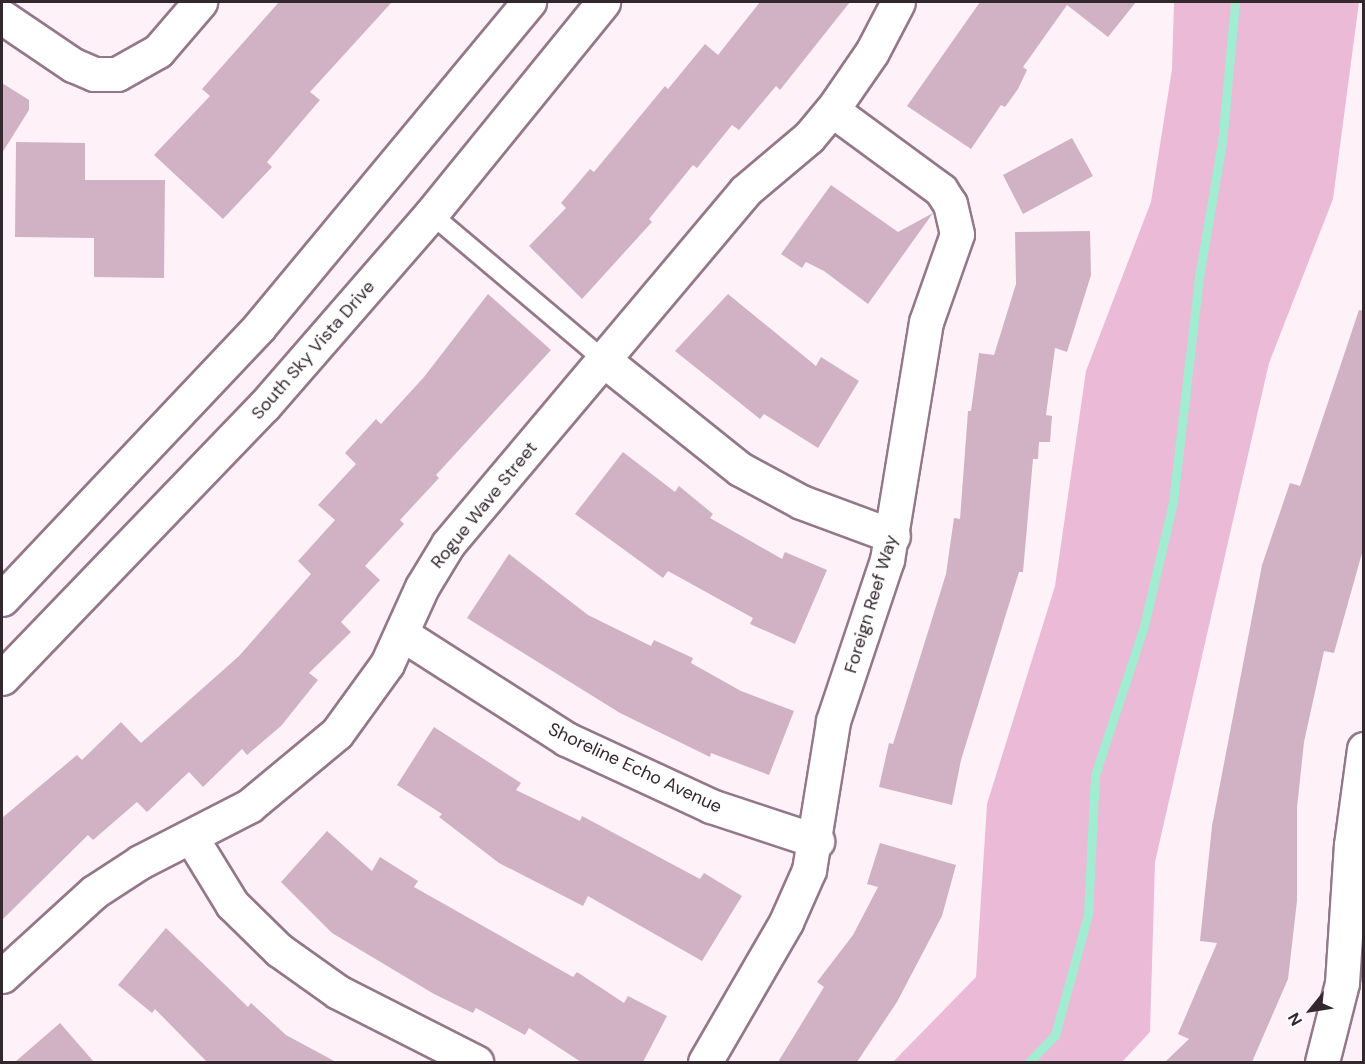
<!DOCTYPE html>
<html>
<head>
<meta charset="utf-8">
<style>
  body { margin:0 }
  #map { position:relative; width:1365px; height:1064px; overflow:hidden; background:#fef1f8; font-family:"DM Sans",sans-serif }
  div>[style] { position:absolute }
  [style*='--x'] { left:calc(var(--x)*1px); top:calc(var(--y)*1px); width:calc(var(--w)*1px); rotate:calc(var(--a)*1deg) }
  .green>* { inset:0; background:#eabad7 }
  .stream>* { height:9px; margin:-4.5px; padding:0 4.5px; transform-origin:4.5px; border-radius:4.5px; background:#a2edd2 }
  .building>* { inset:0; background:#d1b2c4 }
  .roads { filter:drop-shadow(2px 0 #947889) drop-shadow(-2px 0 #947889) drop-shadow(0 2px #947889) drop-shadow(0 -2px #947889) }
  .service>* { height:18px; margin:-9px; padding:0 9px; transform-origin:9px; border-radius:9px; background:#fff }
  .minor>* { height:33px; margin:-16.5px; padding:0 16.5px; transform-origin:16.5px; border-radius:16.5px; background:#fff }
  .secondary>* { height:33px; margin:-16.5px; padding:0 16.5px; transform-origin:16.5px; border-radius:16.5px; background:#fff }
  span { translate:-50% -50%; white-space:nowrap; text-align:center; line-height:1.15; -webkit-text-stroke:6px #fff; paint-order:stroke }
  .street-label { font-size:18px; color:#34282f }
  .frame { position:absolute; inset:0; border:3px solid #34282f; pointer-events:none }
  .north { position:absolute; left:1281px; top:980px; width:60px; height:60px; -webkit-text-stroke:4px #fff; paint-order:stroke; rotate:240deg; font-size:16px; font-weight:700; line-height:24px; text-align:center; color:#34282f }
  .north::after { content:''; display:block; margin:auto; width:21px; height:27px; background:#34282f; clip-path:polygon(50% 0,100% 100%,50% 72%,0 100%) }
</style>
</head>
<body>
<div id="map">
  <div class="green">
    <i style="clip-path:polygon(1174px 2px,1359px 2px,1333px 199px,1269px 363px,1155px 862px,1150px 1032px,1122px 1062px,893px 1062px,976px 977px,987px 804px,1055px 586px,1086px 371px,1151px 202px,1172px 69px)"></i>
  </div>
  <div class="stream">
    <i style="--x:1029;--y:1062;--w:37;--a:-46"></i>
    <i style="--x:1055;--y:1035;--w:125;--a:-74.7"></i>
    <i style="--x:1088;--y:914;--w:139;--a:-87.1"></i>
    <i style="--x:1095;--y:775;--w:157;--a:-71.8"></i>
    <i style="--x:1144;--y:626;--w:127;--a:-76.8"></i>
    <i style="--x:1173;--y:502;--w:226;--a:-83.4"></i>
    <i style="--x:1199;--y:277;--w:136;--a:-80.3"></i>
    <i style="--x:1222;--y:143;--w:142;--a:-84.7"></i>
  </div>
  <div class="building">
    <i style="clip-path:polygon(279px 2px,392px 2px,310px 92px,320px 100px,267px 162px,272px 167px,223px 219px,154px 155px,210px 96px,202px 89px)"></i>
    <i style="clip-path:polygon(760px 2px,850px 2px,780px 90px,776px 86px,739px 130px,732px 125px,697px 168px,693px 165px,649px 219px,652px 222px,582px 299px,529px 246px,566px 208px,561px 203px,590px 169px,594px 172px,665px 86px,668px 89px,705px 44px,718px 55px)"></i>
    <i style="clip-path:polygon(980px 2px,1136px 2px,1108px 37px,1067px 5px,1023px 67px,1027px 70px,1018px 89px,1005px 107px,1001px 105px,971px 149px,907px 106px)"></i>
    <i style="clip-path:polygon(2px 83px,29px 100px,29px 110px,2px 153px)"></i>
    <i style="clip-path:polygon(1072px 138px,1093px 176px,1023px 214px,1003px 175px)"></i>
    <i style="clip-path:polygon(16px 142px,85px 143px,85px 180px,165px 180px,164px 278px,94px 277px,94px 238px,15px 237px)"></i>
    <i style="clip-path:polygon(831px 185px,898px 232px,933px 213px,868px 304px,824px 271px,806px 262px,802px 268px,781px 254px)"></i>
    <i style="clip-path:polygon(1090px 231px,1091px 275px,1067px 352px,1055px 348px,1046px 415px,1052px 416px,1050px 442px,1039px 442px,1038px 459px,1033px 459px,1023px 572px,1019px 572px,961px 760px,952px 805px,879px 787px,889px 743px,893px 744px,946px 574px,954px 518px,960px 519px,968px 411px,971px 411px,979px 353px,994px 355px,1016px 284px,1015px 232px)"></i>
    <i style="clip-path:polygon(488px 294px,551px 350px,436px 475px,439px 478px,400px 520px,404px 524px,365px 566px,380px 580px,341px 622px,351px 632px,309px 673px,318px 680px,281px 726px,247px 755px,242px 749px,203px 787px,189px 772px,147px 812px,137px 802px,93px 840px,88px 835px,2px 920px,2px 818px,77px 755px,82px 760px,121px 722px,141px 743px,239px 656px,311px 574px,298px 561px,335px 520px,318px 505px,356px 464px,345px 453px,376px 419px,381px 424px,424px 377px)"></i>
    <i style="clip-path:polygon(728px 294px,816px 366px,821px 357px,859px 381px,818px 448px,764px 414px,760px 419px,675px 351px)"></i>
    <i style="clip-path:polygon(1359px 310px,1364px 311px,1364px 546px,1334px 653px,1324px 651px,1304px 742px,1297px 808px,1297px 901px,1288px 979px,1252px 1062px,1165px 1062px,1189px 1039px,1178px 1034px,1217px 943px,1200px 941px,1212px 826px,1262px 565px,1290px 483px,1300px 486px)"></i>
    <i style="clip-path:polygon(623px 452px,675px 492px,679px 486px,713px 514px,710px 518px,782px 559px,785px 552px,827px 570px,795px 644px,750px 624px,753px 618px,668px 571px,663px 578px,575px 514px)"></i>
    <i style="clip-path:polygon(509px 554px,588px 615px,651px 646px,654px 640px,693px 658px,691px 663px,741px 691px,794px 711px,769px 775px,711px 753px,710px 757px,620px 713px,467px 618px)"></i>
    <i style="clip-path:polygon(434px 727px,521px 783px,516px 790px,580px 821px,582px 816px,700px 879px,704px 873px,742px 896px,702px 961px,588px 896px,583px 906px,499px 863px,439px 817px,442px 814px,397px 785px)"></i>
    <i style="clip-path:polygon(327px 831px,372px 871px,380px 857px,418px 881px,414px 887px,573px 977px,577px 972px,624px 1003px,628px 996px,667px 1016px,643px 1062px,581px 1062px,529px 1028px,525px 1035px,476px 1008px,473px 1013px,434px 994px,332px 933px,281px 882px)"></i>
    <i style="clip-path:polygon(880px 843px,956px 865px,942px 916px,897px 1002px,857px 1062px,778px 1062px,824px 987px,817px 982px,853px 935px,878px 887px,867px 884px)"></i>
    <i style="clip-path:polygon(166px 928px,248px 1007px,251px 1003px,286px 1035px,336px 1062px,207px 1062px,155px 1009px,152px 1013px,118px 985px)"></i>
    <i style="clip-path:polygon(60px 1023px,94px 1062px,15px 1062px)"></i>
  </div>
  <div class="roads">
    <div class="service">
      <i style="--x:431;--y:214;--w:228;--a:40.2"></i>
    </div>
    <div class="minor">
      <i style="--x:2;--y:17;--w:86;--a:34.1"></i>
      <i style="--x:73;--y:65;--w:23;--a:23"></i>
      <i style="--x:94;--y:74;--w:23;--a:0"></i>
      <i style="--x:117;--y:74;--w:47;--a:-29.3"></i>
      <i style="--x:158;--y:51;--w:65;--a:-49.4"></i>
      <i style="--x:605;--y:361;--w:173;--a:38.7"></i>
      <i style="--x:740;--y:469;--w:69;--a:28.4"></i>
      <i style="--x:801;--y:502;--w:98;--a:20.3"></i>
      <i style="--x:402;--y:634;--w:195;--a:32.6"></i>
      <i style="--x:566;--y:739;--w:160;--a:24.8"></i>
      <i style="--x:711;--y:806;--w:112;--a:18.3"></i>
      <i style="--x:191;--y:837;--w:79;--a:58.5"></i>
      <i style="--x:232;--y:904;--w:66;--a:44.4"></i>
      <i style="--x:279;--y:950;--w:72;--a:35.4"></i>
      <i style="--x:338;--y:992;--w:155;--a:26.9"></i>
      <i style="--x:2;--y:976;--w:125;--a:-42.4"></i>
      <i style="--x:94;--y:892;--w:55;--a:-33.1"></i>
      <i style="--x:140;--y:862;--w:123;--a:-27.2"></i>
      <i style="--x:249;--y:806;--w:114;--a:-39.7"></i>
      <i style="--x:337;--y:733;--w:85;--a:-54.1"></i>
      <i style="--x:387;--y:664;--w:85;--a:-65.6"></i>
      <i style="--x:422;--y:587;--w:50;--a:-58.8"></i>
      <i style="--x:448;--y:544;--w:461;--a:-49.9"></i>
      <i style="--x:745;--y:191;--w:84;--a:-40.2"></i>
      <i style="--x:809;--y:137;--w:35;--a:-50"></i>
      <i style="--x:832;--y:110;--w:70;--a:-55.4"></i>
      <i style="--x:872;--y:52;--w:56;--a:-62.5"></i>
      <i style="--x:705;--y:1062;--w:162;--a:-59.9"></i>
      <i style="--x:786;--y:922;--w:57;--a:-66.1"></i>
      <i style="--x:809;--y:870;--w:151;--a:-80.8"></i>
      <i style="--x:833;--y:721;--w:170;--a:-71.5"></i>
      <i style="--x:887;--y:560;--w:241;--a:-80.7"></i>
      <i style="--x:926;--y:322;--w:93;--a:-70.6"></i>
      <i style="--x:957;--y:234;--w:31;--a:-103"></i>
      <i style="--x:950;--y:204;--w:17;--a:-123"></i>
      <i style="--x:941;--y:190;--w:135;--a:-143.7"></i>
      <i style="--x:1322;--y:1062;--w:81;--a:-75.8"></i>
      <i style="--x:1342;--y:983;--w:138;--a:-86.3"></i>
      <i style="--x:1351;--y:845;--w:97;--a:-82.3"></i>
    </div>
    <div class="secondary">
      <i style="--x:2;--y:599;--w:374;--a:-46.6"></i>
      <i style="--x:259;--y:327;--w:423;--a:-50.3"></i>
      <i style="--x:2;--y:678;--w:378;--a:-46.1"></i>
      <i style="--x:264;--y:406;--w:254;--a:-49"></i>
      <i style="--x:431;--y:214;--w:273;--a:-50.9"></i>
    </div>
  </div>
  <div class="street-label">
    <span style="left:313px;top:350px;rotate:-49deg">South Sky Vista Drive</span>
    <span style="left:484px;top:505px;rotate:-51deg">Rogue Wave Street</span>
    <span style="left:871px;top:604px;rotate:-73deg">Foreign Reef Way</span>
    <span style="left:635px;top:768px;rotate:25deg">Shoreline Echo Avenue</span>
  </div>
  <div class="frame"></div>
  <div class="north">N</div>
</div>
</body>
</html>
